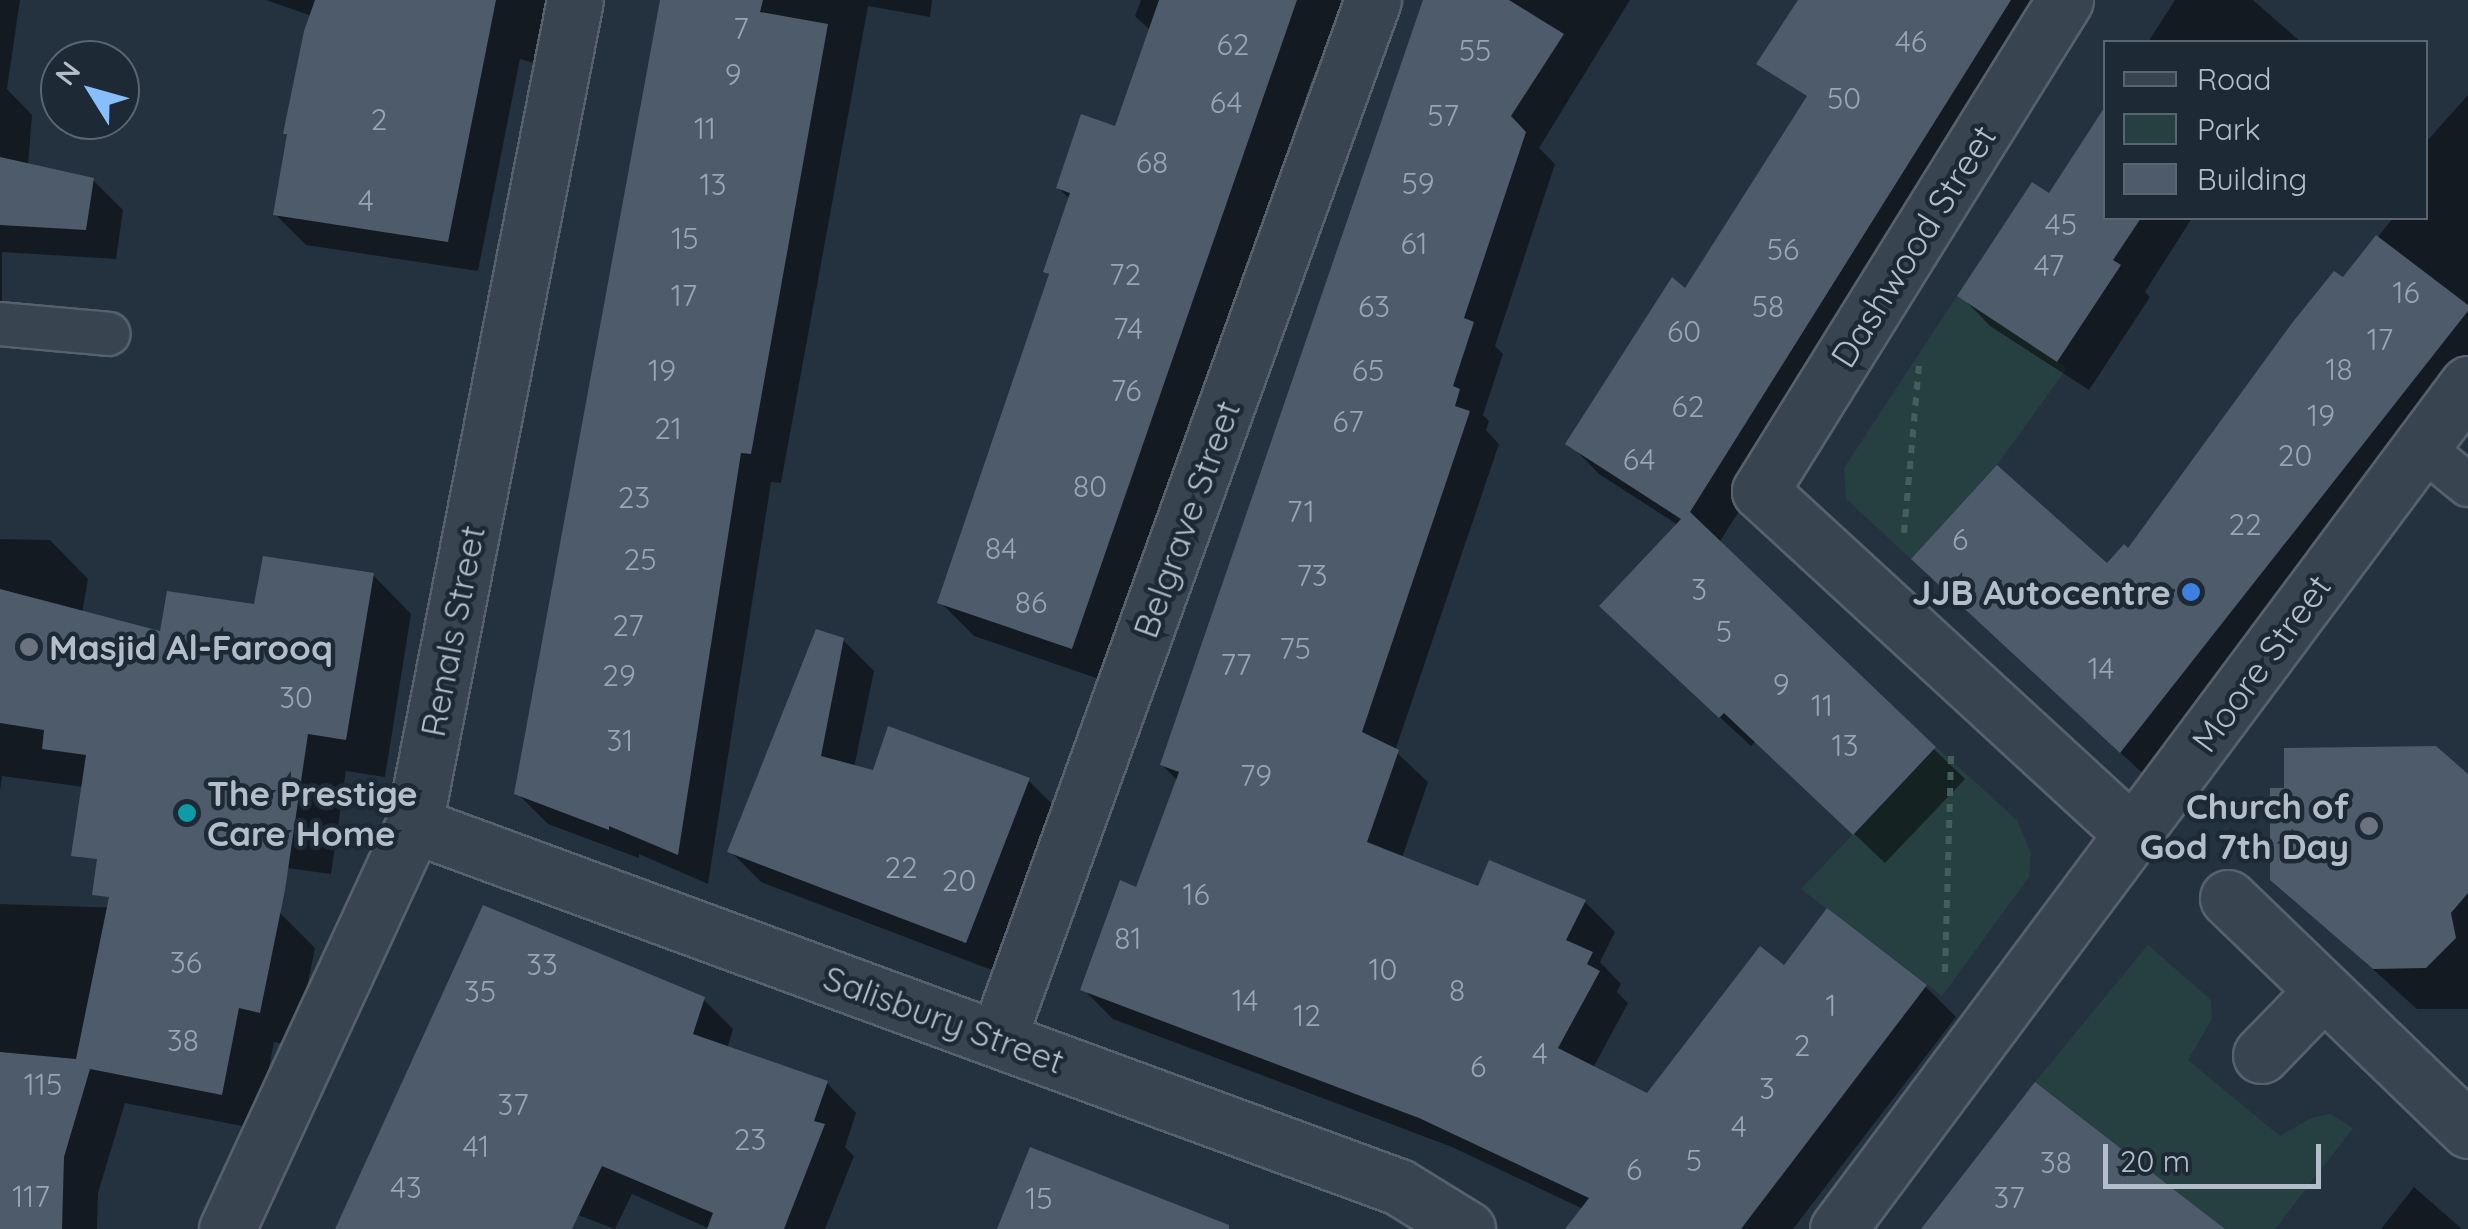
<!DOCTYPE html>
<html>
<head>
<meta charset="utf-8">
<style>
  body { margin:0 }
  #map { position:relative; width:2468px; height:1229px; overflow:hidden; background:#243240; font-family:Quicksand,sans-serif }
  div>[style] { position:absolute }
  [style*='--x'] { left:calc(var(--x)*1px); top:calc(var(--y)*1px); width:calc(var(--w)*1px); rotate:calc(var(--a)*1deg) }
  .green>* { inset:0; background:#264041 }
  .shadow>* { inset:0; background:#0007 }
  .building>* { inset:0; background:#4d5b6b }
  .path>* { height:6px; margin-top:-3px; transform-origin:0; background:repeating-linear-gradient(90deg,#445d5d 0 8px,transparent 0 16px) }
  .roads { filter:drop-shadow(2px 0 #56616d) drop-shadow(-2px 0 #56616d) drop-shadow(0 2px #56616d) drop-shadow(0 -2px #56616d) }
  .service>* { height:42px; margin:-21px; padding:0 21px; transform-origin:21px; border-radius:21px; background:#38444f }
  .minor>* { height:55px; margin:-27.5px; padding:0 27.5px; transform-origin:27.5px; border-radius:27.5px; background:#38444f }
  .dots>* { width:28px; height:28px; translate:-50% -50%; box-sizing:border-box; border:5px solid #1d2935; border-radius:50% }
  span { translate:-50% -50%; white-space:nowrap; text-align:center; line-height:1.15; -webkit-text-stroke:9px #1d2935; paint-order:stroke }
  .number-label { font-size:30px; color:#9aa5b2 }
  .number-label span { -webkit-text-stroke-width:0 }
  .street-label { font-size:35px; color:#b4beca }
  .poi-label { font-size:35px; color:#b4beca; font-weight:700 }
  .right { translate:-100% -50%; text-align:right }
  .left { translate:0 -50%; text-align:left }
  .legend { position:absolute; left:2103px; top:40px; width:325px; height:180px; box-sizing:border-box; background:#1d2935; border:2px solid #596571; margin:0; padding:12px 18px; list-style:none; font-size:30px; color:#b4beca }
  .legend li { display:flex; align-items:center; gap:20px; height:50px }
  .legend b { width:50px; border:2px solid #596571 }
  .north { position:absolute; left:40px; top:40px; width:100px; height:100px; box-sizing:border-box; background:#1d2935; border:2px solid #596571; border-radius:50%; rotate:307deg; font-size:28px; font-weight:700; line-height:40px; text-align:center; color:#b4beca }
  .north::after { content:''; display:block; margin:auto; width:35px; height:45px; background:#88befb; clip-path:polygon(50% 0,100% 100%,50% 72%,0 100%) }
  .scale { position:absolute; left:2103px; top:1144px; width:218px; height:45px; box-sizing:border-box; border:5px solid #b4beca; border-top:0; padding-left:12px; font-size:30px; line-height:35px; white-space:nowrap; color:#b4beca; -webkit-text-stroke:8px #1d2935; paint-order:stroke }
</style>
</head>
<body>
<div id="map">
  <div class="green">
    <i style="clip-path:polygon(1957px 296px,2067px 368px,1997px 465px,1911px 559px,1846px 499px,1844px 468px)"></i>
    <i style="clip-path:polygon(1936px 747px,2017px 820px,2031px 853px,2029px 877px,1942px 996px,1801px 889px)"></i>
    <i style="clip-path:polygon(2148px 945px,2211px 1000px,2212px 1019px,2188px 1060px,2280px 1136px,2311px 1118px,2330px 1114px,2353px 1128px,2275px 1229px,2225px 1229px,2035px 1082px)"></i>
  </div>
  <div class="shadow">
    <i style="clip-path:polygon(0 0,20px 0,7px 89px,32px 115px,28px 166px,93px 180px,123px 210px,116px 259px,2px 252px,2px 309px,0 309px)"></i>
    <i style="clip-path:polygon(266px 0,550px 0,537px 64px,520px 59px,478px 271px,306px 245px,275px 214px,289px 136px,285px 133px,312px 16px)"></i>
    <i style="clip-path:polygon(662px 0,932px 0,930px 17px,868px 6px,781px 483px,771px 482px,708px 884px,639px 854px,639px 858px,548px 824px,517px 793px)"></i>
    <i style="clip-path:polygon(1141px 0,1347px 0,1311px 82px,1105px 681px,974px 636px,940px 602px,1051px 276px,1045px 271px,1070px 199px,1058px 188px,1116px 129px,1151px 31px,1135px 16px)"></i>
    <i style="clip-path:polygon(1431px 0,1630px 0,1539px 148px,1555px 164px,1495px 346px,1503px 354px,1483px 415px,1489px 421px,1486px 430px,1499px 444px,1395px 751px,1428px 782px,1402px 858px,1479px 889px,1585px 902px,1615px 932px,1600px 962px,1621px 984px,1617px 992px,1628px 1003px,1593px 1068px,1648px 1096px,1785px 968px,1827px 911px,1926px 987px,1956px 1017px,1793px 1229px,1576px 1229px,1583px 1209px,1452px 1147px,1113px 1019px,1083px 989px,1138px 890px,1178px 781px,1162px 765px)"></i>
    <i style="clip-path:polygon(1863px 0,2060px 0,1719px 543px,1965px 779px,1885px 863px,1756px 741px,1751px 746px,1632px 636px,1678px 525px,1599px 474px,1569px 443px,1685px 292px,1809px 97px)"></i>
    <i style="clip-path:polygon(2175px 0,2253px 0,2301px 42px,2148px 42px)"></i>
    <i style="clip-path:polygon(2468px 95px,2468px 372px,2152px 782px,1945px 590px,2107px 567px,2128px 552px,2393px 218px,2426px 218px,2426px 142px)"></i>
    <i style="clip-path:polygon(2050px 197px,2106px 218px,2192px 218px,2145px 292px,2150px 297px,2089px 390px,1990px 326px,1960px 295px)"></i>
    <i style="clip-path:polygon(0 539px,50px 540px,88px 579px,82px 613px,162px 634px,373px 575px,411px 614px,385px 777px,346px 771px,331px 874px,120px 845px,84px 787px,2px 776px,0 791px)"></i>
    <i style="clip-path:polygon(843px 640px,874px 671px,854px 768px,874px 773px,1029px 781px,1059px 811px,997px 972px,761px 882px,730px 851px)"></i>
    <i style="clip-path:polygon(2468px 777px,2468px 1009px,2417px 1009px,2272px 878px)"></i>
    <i style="clip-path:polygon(0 904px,280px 913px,315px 948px,295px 1047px,274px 1042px,257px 1129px,125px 1103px,98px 1193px,97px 1229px,0 1229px)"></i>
    <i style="clip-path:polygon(484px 908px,703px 999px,733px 1029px,727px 1049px,827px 1083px,856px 1113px,845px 1147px,854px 1156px,825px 1229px,710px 1229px,632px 1194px,615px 1229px,554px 1206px,545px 1229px,335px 1229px)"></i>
    <i style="clip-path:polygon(2414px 1187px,2462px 1229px,2381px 1229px)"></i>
  </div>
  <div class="building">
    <i style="clip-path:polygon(315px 0,496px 0,448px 242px,273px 215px,287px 134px,283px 134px,304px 31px)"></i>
    <i style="clip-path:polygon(660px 0,763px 0,760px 12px,828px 24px,751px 454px,741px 453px,678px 855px,609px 826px,609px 830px,514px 794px)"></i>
    <i style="clip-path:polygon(1159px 0,1297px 0,1072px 649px,937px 603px,1049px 274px,1043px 272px,1070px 193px,1056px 188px,1081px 114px,1115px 126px)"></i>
    <i style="clip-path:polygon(1423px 0,1509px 0,1564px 34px,1511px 116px,1526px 132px,1464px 318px,1474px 322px,1453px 386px,1460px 389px,1455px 406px,1470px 411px,1362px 732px,1399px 750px,1367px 842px,1478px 886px,1489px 860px,1586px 900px,1566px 940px,1593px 952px,1587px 964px,1600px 971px,1558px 1048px,1647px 1093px,1760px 946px,1784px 965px,1827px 908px,1927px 985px,1741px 1229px,1565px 1229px,1589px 1198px,1419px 1118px,1080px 990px,1120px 880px,1136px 887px,1179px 772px,1160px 765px)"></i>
    <i style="clip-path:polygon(1798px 0,2011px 0,1690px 512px,1936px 747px,1853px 835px,1724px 713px,1719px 718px,1599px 606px,1681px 519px,1565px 444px,1672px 277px,1685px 288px,1807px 96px,1756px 64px)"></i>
    <i style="clip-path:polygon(2106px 105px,2106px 218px,2141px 218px,2113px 260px,2121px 265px,2057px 362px,1957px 296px,2032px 182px,2049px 193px)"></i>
    <i style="clip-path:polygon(0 157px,94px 178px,86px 230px,0 225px)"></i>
    <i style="clip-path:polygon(2376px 235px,2468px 305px,2468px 311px,2120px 753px,1911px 559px,1997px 465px,2107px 563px,2124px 544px,2128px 548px,2292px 323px,2334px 271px,2343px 277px)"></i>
    <i style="clip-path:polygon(263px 556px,374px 573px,346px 740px,308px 734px,285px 890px,260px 1013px,239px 1008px,222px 1095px,90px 1069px,64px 1157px,62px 1229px,0 1229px,0 1052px,76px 1059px,109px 897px,92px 895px,97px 859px,71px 856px,86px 755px,42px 749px,44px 730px,0 723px,0 589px,160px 631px,167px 591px,254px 604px)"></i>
    <i style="clip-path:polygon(816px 629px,844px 638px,821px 756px,873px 770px,888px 726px,1030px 778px,966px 943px,727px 852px)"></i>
    <i style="clip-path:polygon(2436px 746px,2468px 774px,2468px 893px,2451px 913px,2456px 938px,2426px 968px,2373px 969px,2270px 880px,2270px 788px,2284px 788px,2284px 748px)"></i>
    <i style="clip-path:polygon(483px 905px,705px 997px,693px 1034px,828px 1081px,814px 1121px,825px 1124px,784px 1229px,707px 1229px,713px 1213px,602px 1166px,572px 1229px,335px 1229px)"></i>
    <i style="clip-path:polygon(2035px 1082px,2225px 1229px,1921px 1229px)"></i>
    <i style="clip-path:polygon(1030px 1147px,1229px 1225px,1229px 1229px,997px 1229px)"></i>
  </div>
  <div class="path">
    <i style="--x:1904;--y:533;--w:168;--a:-84.9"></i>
    <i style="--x:1945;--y:972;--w:217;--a:-88.4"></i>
  </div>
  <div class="roads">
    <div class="service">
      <i style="--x:0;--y:324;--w:109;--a:5.2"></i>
      <i style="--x:2420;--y:446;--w:62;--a:39.1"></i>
    </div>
    <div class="minor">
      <i style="--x:2065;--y:0;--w:578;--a:121.85"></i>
      <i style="--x:1760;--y:491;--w:508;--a:42.61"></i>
      <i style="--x:414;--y:825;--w:1049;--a:20.18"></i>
      <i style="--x:1399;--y:1187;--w:80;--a:31.7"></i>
      <i style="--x:2228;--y:898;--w:334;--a:44"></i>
      <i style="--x:998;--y:1038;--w:1104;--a:-70.14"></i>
      <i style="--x:2261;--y:1055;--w:89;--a:-45.9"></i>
      <i style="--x:227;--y:1229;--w:445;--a:-65.2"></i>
      <i style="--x:414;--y:825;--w:841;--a:-78.96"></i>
      <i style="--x:1838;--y:1229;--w:1054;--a:-53.29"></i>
    </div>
  </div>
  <div class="dots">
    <i style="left:2191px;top:592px;background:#3f7fe0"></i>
    <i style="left:29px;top:647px;background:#6b7280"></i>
    <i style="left:187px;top:813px;background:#0f9aa8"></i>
    <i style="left:2369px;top:826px;background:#6b7280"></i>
  </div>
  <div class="number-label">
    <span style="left:741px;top:28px">7</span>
    <span style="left:1911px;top:41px">46</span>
    <span style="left:1233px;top:44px">62</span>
    <span style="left:1475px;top:50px">55</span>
    <span style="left:733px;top:74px">9</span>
    <span style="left:1844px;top:98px">50</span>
    <span style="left:1226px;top:102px">64</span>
    <span style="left:1443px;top:115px">57</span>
    <span style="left:379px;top:119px">2</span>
    <span style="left:705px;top:128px">11</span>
    <span style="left:1152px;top:162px">68</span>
    <span style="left:1418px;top:183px">59</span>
    <span style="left:713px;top:184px">13</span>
    <span style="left:366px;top:200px">4</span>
    <span style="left:2061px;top:224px">45</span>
    <span style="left:685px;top:238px">15</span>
    <span style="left:1414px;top:243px">61</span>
    <span style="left:1783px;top:249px">56</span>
    <span style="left:2049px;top:265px">47</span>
    <span style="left:1125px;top:274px">72</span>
    <span style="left:2406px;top:292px">16</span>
    <span style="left:684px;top:295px">17</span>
    <span style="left:1374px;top:306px">63</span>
    <span style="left:1768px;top:306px">58</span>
    <span style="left:1128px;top:328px">74</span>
    <span style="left:1684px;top:331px">60</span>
    <span style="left:2380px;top:339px">17</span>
    <span style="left:2339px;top:369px">18</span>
    <span style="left:662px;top:370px">19</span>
    <span style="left:1368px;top:370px">65</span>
    <span style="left:1126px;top:390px">76</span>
    <span style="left:1688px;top:406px">62</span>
    <span style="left:2321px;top:415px">19</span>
    <span style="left:1348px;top:421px">67</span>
    <span style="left:668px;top:428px">21</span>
    <span style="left:2295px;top:455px">20</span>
    <span style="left:1639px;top:459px">64</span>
    <span style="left:1090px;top:486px">80</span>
    <span style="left:634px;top:497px">23</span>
    <span style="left:1301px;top:511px">71</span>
    <span style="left:2245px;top:524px">22</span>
    <span style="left:1960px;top:539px">6</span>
    <span style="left:1001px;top:548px">84</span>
    <span style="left:640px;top:559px">25</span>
    <span style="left:1312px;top:575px">73</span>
    <span style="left:1699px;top:589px">3</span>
    <span style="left:1031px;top:602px">86</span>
    <span style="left:628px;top:625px">27</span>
    <span style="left:1724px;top:631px">5</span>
    <span style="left:1295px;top:648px">75</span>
    <span style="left:1236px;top:664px">77</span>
    <span style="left:2101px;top:668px">14</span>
    <span style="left:619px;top:675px">29</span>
    <span style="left:1781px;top:684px">9</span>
    <span style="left:296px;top:697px">30</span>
    <span style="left:1822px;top:705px">11</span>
    <span style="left:620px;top:740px">31</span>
    <span style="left:1845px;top:745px">13</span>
    <span style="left:1256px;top:775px">79</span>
    <span style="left:901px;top:867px">22</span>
    <span style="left:959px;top:880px">20</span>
    <span style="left:1196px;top:894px">16</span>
    <span style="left:1128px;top:938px">81</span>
    <span style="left:186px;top:962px">36</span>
    <span style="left:542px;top:964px">33</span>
    <span style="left:1383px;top:969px">10</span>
    <span style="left:1457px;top:990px">8</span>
    <span style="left:480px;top:991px">35</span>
    <span style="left:1245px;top:1000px">14</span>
    <span style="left:1831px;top:1005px">1</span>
    <span style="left:1307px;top:1015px">12</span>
    <span style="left:183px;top:1040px">38</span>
    <span style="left:1802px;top:1045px">2</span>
    <span style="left:1540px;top:1053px">4</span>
    <span style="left:1478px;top:1066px">6</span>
    <span style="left:43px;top:1084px">115</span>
    <span style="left:1767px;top:1088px">3</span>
    <span style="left:513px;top:1104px">37</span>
    <span style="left:1739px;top:1126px">4</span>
    <span style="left:750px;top:1139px">23</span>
    <span style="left:476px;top:1146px">41</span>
    <span style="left:1694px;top:1160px">5</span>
    <span style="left:2056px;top:1162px">38</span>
    <span style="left:1634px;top:1169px">6</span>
    <span style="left:406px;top:1187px">43</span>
    <span style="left:31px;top:1196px">117</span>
    <span style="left:2009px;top:1197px">37</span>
    <span style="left:1039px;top:1198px">15</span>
  </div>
  <div class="street-label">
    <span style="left:1913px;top:246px;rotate:-58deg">Dashwood Street</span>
    <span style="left:1186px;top:519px;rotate:-70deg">Belgrave Street</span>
    <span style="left:452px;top:631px;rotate:-79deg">Renals Street</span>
    <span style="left:2261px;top:663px;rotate:-54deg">Moore Street</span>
    <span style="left:944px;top:1019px;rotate:20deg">Salisbury Street</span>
  </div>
  <div class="poi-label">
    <span class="right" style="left:2171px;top:592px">JJB Autocentre</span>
    <span class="left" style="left:49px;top:647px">Masjid Al-Farooq</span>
    <span class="left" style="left:207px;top:813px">The Prestige<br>Care Home</span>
    <span class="right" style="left:2349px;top:826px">Church of<br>God 7th Day</span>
  </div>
  <ul class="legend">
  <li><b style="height:12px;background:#38444f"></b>Road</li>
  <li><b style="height:28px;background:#264041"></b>Park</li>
  <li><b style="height:28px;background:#4d5b6b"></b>Building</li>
  </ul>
  <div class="north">N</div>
  <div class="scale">20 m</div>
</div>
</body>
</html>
